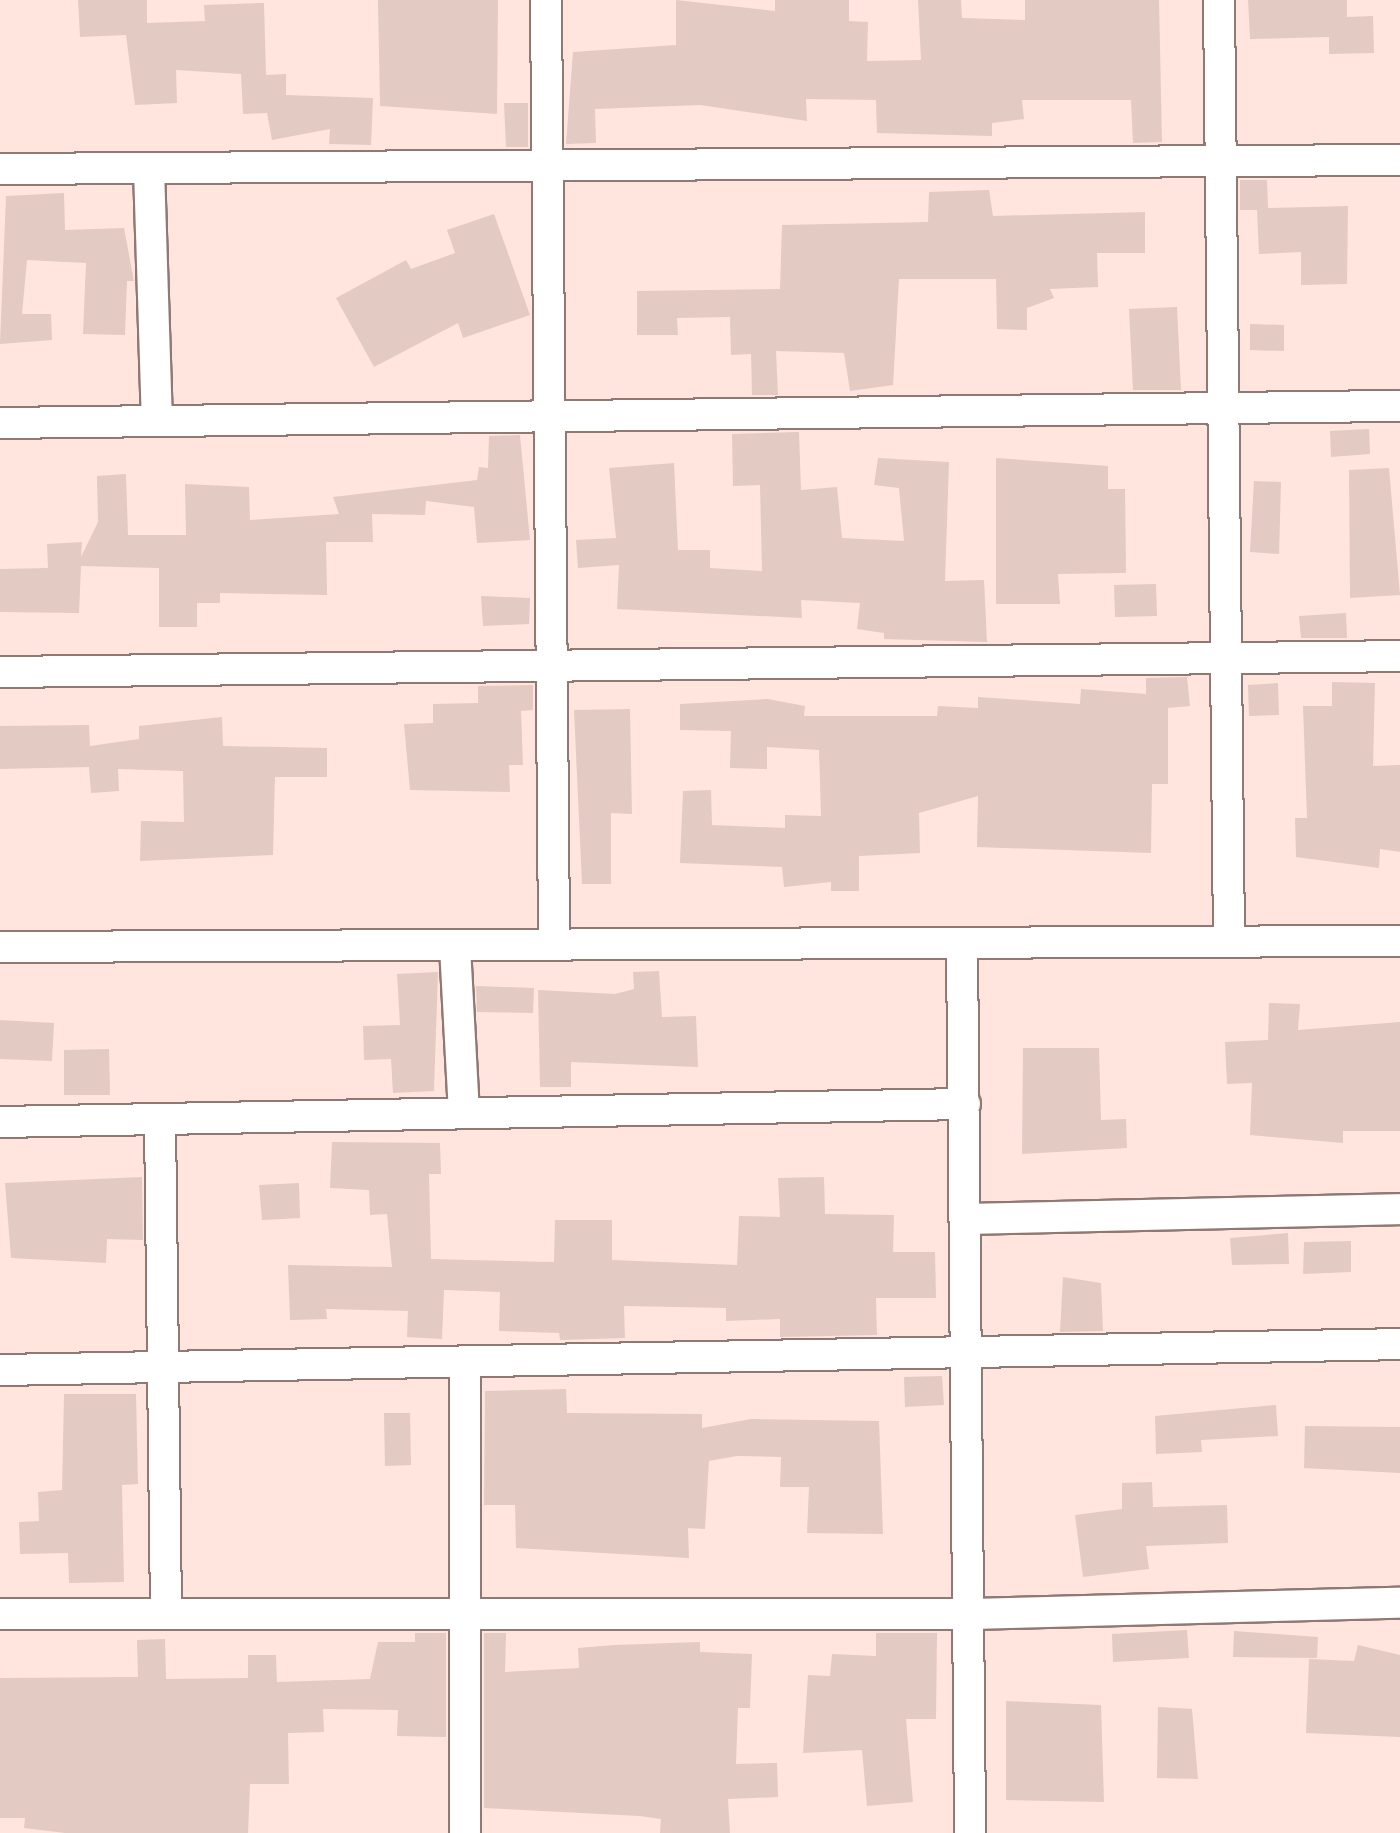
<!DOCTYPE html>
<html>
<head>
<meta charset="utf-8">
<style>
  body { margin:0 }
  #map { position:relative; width:1400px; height:1833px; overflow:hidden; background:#ffe5dd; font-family:Overpass,sans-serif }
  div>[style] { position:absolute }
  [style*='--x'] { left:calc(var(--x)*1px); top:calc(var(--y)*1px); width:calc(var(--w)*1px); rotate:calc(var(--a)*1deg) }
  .building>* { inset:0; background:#e3cac2 }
  .roads { filter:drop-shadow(2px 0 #8f7972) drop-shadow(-2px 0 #8f7972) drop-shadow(0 2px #8f7972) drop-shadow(0 -2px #8f7972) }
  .street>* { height:30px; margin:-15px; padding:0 15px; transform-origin:15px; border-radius:15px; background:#fff }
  span { translate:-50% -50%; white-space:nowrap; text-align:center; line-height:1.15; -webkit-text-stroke:10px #ffe5dd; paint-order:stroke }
</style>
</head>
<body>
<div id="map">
  <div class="building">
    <i style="clip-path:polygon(78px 0,147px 0,147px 23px,205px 21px,204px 5px,264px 3px,266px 75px,286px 74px,286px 95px,373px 98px,371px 145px,329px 144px,330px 129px,272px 140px,267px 113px,243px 114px,241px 74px,176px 70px,177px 103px,135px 105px,126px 35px,80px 37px)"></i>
    <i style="clip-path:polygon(378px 0,498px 0,497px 114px,380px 106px)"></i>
    <i style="clip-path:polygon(676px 0,775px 11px,775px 0,849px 0,849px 21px,868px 22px,867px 61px,921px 60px,918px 0,961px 0,962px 18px,1025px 20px,1025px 0,1159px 0,1162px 142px,1133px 143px,1131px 100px,1022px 100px,1024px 119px,992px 123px,992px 136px,877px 133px,876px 100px,806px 99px,807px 121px,700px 105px,595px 109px,596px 143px,566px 144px,573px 52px,676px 45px)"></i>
    <i style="clip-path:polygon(1248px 0,1347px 0,1347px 17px,1373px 16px,1374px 53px,1329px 54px,1329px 37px,1250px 39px)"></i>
    <i style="clip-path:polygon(504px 103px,528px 103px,528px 147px,506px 147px)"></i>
    <i style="clip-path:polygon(1240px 180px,1267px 180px,1268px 208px,1348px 206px,1347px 284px,1301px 285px,1301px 252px,1259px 254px,1257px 210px,1240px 210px)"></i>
    <i style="clip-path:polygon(989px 190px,993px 216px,1145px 212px,1145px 253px,1097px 253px,1098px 287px,1050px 289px,1054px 298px,1027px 308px,1027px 330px,997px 329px,996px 279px,899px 279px,893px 385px,850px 391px,844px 353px,776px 351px,778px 395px,752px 395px,751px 354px,731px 355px,730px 317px,677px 318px,678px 335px,637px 335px,637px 291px,780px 289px,782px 225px,928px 222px,929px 192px)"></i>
    <i style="clip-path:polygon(64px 193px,65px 230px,124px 228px,134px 281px,127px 281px,125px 335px,83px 334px,86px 263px,27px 260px,22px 314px,51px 314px,52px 340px,0 344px,6px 196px)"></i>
    <i style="clip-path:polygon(494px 214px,530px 315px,463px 338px,458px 323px,374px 367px,336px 298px,406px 260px,411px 269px,455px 253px,447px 230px)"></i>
    <i style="clip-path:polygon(1177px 307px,1181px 390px,1133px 390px,1129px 309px)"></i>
    <i style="clip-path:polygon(1250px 324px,1284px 325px,1284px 351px,1250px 350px)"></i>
    <i style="clip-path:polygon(1369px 429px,1370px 454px,1331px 457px,1330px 431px)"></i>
    <i style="clip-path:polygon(799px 432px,801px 490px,837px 487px,842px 538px,904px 541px,899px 488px,874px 485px,878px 458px,949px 462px,945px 581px,984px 580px,987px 642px,884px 639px,884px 633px,857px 629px,860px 603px,801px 600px,802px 618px,617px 609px,619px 565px,578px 568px,576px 540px,616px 538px,609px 468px,674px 463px,678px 550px,710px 550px,710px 568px,762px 571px,760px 485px,733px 486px,732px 434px)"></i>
    <i style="clip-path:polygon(520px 435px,530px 540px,477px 543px,474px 507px,426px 501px,425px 515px,372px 514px,373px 542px,326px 542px,327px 595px,220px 593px,220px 603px,197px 603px,197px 627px,159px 627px,159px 568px,81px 566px,79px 613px,0 612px,0 569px,48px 568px,47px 544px,82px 542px,81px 557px,98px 522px,97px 476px,126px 474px,128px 535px,186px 535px,185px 484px,249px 487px,250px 520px,339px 514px,333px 497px,477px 480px,479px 467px,488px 468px,489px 436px)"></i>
    <i style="clip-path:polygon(996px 458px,1108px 466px,1108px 489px,1125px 489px,1126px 573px,1058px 574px,1060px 604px,996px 604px)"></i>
    <i style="clip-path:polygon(1389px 468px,1400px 595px,1350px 598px,1349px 470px)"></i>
    <i style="clip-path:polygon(1254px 481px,1281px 482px,1279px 554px,1250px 552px)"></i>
    <i style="clip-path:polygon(1156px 584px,1157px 616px,1115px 617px,1114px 585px)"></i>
    <i style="clip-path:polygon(481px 596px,530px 598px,529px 624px,483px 626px)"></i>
    <i style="clip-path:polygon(1346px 613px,1347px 638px,1301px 638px,1299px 616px)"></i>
    <i style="clip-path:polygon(1187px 677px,1190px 706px,1168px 708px,1168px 784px,1152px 784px,1151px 853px,977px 847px,978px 796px,919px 813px,920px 853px,859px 856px,859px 891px,831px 891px,831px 882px,784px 887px,782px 867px,680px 863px,683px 791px,711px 790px,712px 825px,785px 828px,785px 815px,821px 816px,819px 750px,767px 747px,767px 769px,730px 768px,731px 731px,680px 730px,680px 704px,768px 699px,805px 706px,804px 716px,937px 716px,938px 706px,978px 708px,978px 697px,1080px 704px,1081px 689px,1146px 694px,1146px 678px)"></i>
    <i style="clip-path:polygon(1332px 682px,1375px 683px,1373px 766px,1400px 765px,1400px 852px,1380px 849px,1379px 868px,1296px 857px,1295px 818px,1307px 818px,1303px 706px,1332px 706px)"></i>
    <i style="clip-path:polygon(1278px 683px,1279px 715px,1249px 716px,1248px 685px)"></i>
    <i style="clip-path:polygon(533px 685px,533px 710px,521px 711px,523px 765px,509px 765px,510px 792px,410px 790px,404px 724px,433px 723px,433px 704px,478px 703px,478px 686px)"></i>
    <i style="clip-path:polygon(630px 709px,632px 814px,611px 813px,611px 884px,582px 884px,574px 710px)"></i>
    <i style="clip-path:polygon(222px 717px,223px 746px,327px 748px,327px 777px,275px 777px,273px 855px,140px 861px,141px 821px,184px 822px,183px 771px,118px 769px,119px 791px,91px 793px,89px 767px,0 769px,0 726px,89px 725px,90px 746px,139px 739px,139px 726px)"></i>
    <i style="clip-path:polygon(659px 971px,662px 1017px,696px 1016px,698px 1067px,571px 1062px,571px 1087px,540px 1087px,538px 990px,615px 994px,634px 989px,633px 972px)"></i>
    <i style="clip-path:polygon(438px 972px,434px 1091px,393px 1093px,391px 1059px,364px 1060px,363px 1026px,400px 1025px,397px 974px)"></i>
    <i style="clip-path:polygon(476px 986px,534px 988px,533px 1013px,477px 1012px)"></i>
    <i style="clip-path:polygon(1269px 1003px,1300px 1004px,1298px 1030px,1400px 1022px,1400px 1131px,1343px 1131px,1343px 1143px,1250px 1135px,1252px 1083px,1227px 1084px,1225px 1042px,1268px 1040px)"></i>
    <i style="clip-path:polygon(0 1020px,54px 1023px,52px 1061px,0 1059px)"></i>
    <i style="clip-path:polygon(1023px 1048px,1099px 1048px,1101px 1120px,1126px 1119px,1127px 1148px,1022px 1154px)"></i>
    <i style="clip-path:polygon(109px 1049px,110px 1095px,64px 1095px,64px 1050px)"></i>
    <i style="clip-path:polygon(332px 1142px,440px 1143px,441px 1174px,429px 1174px,431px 1259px,554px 1262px,555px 1220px,612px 1220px,612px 1260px,737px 1265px,739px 1216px,780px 1217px,778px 1178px,824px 1177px,825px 1214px,894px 1215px,893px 1252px,935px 1252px,936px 1298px,876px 1298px,877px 1335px,780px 1337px,780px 1319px,726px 1321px,726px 1308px,624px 1306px,625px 1338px,560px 1340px,559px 1333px,499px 1331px,500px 1292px,444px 1290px,442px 1339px,407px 1337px,408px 1311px,326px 1309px,327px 1319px,290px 1320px,288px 1265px,392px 1267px,387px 1214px,370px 1215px,369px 1190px,330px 1188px)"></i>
    <i style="clip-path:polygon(142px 1177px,143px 1240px,107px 1239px,106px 1263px,11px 1258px,5px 1183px)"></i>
    <i style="clip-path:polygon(299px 1183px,300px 1218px,262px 1220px,259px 1185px)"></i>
    <i style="clip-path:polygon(1288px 1233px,1289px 1264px,1232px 1265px,1230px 1238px)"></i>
    <i style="clip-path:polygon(1351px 1241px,1351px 1272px,1303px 1274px,1304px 1242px)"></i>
    <i style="clip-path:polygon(1063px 1277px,1101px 1283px,1103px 1331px,1060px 1332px)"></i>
    <i style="clip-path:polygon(942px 1376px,944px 1405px,905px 1407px,904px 1377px)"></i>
    <i style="clip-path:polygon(566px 1389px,567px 1413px,702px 1414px,702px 1428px,751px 1419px,879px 1421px,883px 1534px,807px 1533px,809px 1487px,780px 1487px,781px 1457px,737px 1456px,709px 1461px,705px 1529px,688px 1528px,689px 1558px,516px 1548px,515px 1505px,484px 1505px,485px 1391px)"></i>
    <i style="clip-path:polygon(64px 1394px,136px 1394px,138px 1484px,122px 1485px,124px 1582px,69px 1583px,68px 1553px,20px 1554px,19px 1522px,39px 1521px,38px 1492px,62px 1490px)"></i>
    <i style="clip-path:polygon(1276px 1405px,1278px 1436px,1201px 1440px,1202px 1452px,1156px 1454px,1155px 1416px)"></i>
    <i style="clip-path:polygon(384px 1413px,410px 1413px,411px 1465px,385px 1466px)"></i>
    <i style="clip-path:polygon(1305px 1426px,1400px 1427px,1400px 1473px,1304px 1468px)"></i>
    <i style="clip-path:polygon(1152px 1482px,1153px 1507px,1227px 1505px,1228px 1543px,1146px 1546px,1149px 1569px,1083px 1577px,1075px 1515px,1122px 1509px,1122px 1483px)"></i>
    <i style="clip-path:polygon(1187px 1630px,1189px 1658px,1113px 1662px,1112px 1634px)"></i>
    <i style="clip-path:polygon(1234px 1631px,1318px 1637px,1317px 1658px,1233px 1657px)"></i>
    <i style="clip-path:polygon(415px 1633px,446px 1633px,446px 1737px,397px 1736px,398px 1710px,323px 1709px,324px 1732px,288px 1733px,289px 1784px,250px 1784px,248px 1833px,65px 1833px,24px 1828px,25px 1818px,0 1818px,0 1678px,138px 1677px,137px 1640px,165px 1639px,166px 1679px,248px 1678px,248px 1655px,276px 1655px,277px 1682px,370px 1679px,378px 1642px,415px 1642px)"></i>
    <i style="clip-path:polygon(484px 1633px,506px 1633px,505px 1672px,579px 1668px,578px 1648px,614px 1645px,700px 1642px,700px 1652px,752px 1654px,750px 1708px,738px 1708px,736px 1764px,777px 1763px,778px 1797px,728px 1799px,730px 1833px,660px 1833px,661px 1819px,640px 1816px,484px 1808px)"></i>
    <i style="clip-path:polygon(876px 1633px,937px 1633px,936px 1719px,906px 1719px,913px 1802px,867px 1806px,862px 1750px,803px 1753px,808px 1675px,830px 1676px,832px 1654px,876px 1656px)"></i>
    <i style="clip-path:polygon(1358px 1645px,1400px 1655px,1400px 1737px,1306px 1733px,1309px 1659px,1354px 1661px)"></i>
    <i style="clip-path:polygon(1006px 1701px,1101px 1705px,1104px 1802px,1006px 1800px)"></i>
    <i style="clip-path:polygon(1158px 1707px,1192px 1709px,1198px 1779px,1157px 1778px)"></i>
  </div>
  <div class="roads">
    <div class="street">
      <i style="--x:546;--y:0;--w:945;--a:89.51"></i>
      <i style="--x:1219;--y:0;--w:940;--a:89.39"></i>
      <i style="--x:0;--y:169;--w:1400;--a:-0.37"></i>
      <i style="--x:149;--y:169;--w:252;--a:88.2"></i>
      <i style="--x:0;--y:423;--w:1400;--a:-0.7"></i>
      <i style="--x:0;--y:672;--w:1400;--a:-0.65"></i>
      <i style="--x:962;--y:945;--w:888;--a:89.48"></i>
      <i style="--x:0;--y:947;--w:1400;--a:-0.25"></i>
      <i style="--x:455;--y:947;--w:166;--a:86.9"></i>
      <i style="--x:160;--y:1120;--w:491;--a:89.3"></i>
      <i style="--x:0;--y:1122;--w:965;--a:-1.07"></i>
      <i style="--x:970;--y:1219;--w:430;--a:-1.3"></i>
      <i style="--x:0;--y:1370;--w:1400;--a:-1.06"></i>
      <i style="--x:0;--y:1614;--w:968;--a:0"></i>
      <i style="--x:968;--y:1614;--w:432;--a:-1.5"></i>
      <i style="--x:465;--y:1833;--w:466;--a:-90"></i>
    </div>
  </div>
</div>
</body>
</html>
